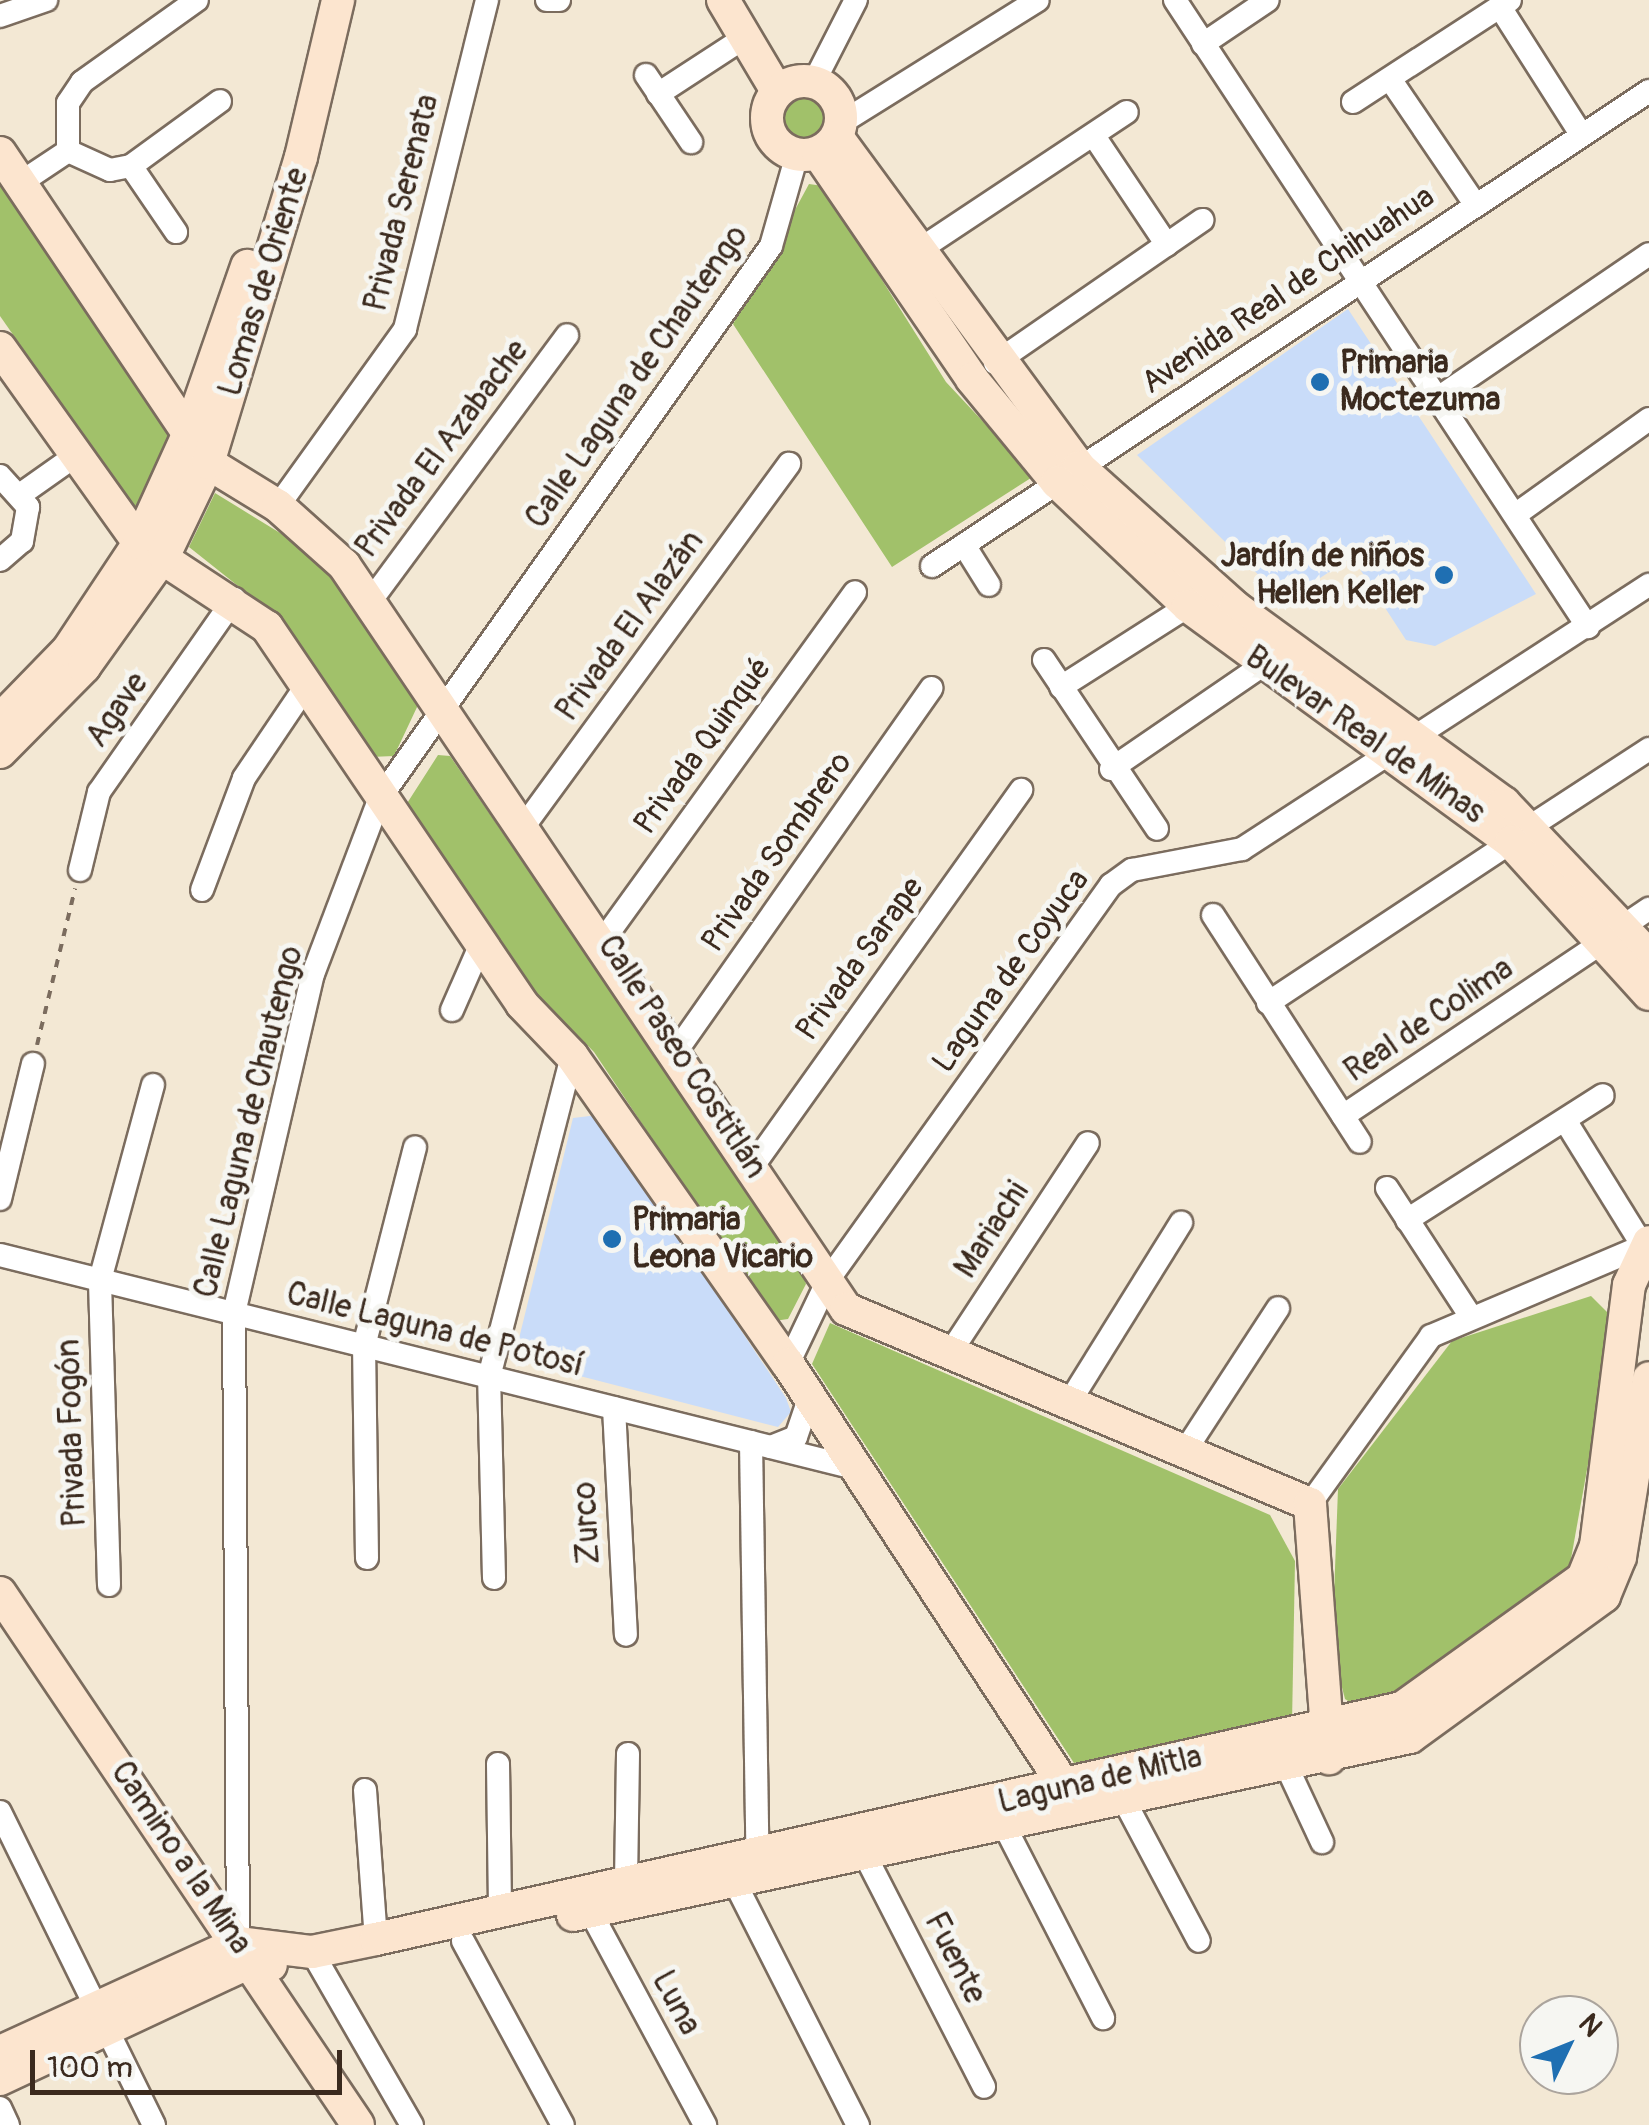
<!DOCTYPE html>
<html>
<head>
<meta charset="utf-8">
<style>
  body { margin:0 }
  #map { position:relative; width:1649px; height:2125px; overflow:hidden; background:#f3e8d4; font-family:Pangolin,sans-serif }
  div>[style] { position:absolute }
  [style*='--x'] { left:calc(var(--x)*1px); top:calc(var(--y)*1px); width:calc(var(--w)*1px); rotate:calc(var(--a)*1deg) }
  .built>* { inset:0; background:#c9dcf9 }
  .green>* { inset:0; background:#a1c16a }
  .round { border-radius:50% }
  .path>* { height:4px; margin-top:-2px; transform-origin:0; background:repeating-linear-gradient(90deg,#7b6c5e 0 8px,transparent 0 16px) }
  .roads { filter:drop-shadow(2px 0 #7b6c5e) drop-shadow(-2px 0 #7b6c5e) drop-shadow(0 2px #7b6c5e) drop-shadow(0 -2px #7b6c5e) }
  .street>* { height:22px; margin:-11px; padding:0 11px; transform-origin:11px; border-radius:11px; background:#fff }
  .secondary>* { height:32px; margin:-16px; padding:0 16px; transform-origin:16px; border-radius:16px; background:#fce5cf }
  .secondary>.ring { margin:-16px; padding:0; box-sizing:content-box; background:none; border:32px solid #fce5cf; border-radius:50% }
  .dots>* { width:28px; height:28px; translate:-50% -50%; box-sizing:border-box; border:5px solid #f6f6f2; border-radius:50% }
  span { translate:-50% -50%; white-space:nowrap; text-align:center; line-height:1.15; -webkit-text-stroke:10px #f6f6f2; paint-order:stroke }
  .street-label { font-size:32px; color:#3b2a1e }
  .poi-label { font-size:32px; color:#3b2a1e; font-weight:700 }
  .left { translate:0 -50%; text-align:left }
  .right { translate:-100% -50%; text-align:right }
  .north { position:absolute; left:1519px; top:1995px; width:100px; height:100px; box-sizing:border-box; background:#f6f6f2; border:2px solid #aba49d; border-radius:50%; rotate:47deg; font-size:28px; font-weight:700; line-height:40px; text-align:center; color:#3b2a1e }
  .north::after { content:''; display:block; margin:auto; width:35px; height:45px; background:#1f6fb2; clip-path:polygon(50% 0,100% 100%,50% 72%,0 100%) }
  .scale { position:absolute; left:30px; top:2050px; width:312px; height:45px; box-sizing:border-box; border:5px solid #3b2a1e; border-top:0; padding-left:12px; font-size:30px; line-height:35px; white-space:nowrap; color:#3b2a1e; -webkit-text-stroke:8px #f6f6f2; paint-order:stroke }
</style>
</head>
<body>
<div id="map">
  <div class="built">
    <i style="clip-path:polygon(1348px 309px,1536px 594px,1435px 646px,1406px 640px,1352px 557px,1285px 601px,1137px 455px)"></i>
    <i style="clip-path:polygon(598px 1115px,786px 1398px,791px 1412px,778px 1427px,514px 1359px,573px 1118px)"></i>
  </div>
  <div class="green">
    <i class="round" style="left:784px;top:87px;width:54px;height:54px"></i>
    <i style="clip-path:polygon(0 178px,173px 433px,136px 511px,0 316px)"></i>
    <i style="clip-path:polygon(809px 184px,823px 186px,946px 382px,1034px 476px,892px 567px,733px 324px)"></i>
    <i style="clip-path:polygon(215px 493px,316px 555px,418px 705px,394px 756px,370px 757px,276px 616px,189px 547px)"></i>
    <i style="clip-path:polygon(438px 755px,450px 756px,802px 1270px,806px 1284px,788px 1319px,774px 1321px,594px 1052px,533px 990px,404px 808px)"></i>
    <i style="clip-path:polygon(1591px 1296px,1614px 1319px,1569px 1570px,1386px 1702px,1361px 1709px,1345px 1699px,1332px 1649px,1338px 1489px,1452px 1341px)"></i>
    <i style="clip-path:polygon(830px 1323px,1270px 1515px,1295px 1561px,1292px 1723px,1074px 1763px,812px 1364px)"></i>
  </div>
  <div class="path">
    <i style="--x:37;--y:1045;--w:161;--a:-76.3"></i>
  </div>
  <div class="roads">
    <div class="street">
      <i style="--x:547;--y:0;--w:12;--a:0"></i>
      <i style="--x:1175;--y:0;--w:751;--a:56.63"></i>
      <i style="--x:1500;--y:7;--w:151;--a:57.5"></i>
      <i style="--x:0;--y:16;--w:49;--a:-19.2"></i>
      <i style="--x:1203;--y:44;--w:78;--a:-34.1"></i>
      <i style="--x:646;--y:75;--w:81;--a:56.1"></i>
      <i style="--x:1390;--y:79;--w:151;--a:55.8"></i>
      <i style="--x:814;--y:82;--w:92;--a:-62.9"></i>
      <i style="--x:658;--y:94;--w:106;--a:-33.1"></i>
      <i style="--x:1353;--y:102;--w:187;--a:-33"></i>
      <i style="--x:841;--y:123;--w:232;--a:-32"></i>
      <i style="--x:1094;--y:136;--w:131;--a:56.2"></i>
      <i style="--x:68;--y:151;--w:48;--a:-90"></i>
      <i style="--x:68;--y:103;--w:25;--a:-56"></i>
      <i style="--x:82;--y:82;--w:141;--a:-35.5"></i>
      <i style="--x:68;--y:151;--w:46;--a:24.3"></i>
      <i style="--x:110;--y:170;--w:21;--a:-11"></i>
      <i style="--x:131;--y:166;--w:110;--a:-36.1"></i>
      <i style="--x:131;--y:166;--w:80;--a:55.7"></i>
      <i style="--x:20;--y:183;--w:58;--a:-33.7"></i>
      <i style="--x:916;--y:252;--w:253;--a:-33.6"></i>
      <i style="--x:995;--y:363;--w:252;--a:-34.6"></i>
      <i style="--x:1438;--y:398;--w:255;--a:-34.3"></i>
      <i style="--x:0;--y:476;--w:42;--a:47.9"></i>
      <i style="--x:28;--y:507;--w:35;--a:100"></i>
      <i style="--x:22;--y:541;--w:29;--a:139"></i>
      <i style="--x:24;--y:492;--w:59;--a:-35.3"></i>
      <i style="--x:278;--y:506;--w:218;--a:-54.3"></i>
      <i style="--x:405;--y:329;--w:339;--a:-76"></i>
      <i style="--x:1515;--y:515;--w:165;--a:-35.6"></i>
      <i style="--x:964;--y:545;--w:47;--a:58"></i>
      <i style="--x:932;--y:566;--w:860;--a:-33.52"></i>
      <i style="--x:369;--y:603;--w:333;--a:-53.5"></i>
      <i style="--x:1044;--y:660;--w:203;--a:56.2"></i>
      <i style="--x:1061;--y:687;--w:151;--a:-32.5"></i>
      <i style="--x:1111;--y:769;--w:184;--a:-34.4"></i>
      <i style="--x:524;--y:826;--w:449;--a:-53.8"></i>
      <i style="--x:1531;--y:826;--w:141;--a:-33.1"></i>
      <i style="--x:80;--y:870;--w:80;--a:-76.3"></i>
      <i style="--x:99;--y:792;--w:236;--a:-55"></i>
      <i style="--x:202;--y:890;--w:120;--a:-69.4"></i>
      <i style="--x:244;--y:778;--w:111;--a:-56"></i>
      <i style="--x:1213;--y:915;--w:270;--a:57.1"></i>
      <i style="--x:1625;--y:925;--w:29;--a:-34"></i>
      <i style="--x:604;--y:939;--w:428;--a:-54.1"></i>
      <i style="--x:1268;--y:1003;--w:291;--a:-33.5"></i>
      <i style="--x:452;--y:1010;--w:72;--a:-66.3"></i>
      <i style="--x:675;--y:1053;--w:446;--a:-54.9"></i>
      <i style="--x:1343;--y:1116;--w:316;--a:-33.8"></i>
      <i style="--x:753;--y:1166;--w:462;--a:-54.5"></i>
      <i style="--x:1387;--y:1188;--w:150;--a:56.9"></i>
      <i style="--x:0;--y:1199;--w:139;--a:-76.3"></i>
      <i style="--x:1407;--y:1220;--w:232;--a:-32.5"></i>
      <i style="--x:0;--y:1255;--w:881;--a:13.99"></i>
      <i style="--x:950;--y:1353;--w:251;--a:-56.7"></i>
      <i style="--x:788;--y:1364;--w:93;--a:-64.5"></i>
      <i style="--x:828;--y:1280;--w:486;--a:-54.4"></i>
      <i style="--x:1111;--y:885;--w:26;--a:-36"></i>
      <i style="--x:1132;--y:870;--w:112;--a:-10.8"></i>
      <i style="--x:1242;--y:849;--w:485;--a:-33"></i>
      <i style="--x:1067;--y:1406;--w:216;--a:-58.1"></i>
      <i style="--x:614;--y:1408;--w:227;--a:87"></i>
      <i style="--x:751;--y:1442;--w:426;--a:89.1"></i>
      <i style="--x:771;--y:1447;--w:27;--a:-22"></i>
      <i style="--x:796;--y:1437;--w:40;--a:-71.1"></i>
      <i style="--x:1183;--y:1454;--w:174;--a:-56.9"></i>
      <i style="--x:1310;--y:1504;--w:207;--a:-54.2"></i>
      <i style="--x:1431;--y:1336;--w:230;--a:-23"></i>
      <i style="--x:1643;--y:1246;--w:148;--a:-121.8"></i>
      <i style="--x:367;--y:1558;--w:212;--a:-90.8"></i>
      <i style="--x:364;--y:1346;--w:205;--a:-75.6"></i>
      <i style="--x:494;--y:1578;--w:201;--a:-91.4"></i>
      <i style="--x:489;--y:1377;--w:332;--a:-75.5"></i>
      <i style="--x:109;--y:1585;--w:305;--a:-91.7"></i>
      <i style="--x:100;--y:1280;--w:202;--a:-74.8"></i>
      <i style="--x:498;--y:1764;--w:145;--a:89.2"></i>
      <i style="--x:1287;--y:1767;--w:83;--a:65"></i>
      <i style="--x:365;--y:1790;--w:149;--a:85.8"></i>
      <i style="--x:1125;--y:1802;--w:157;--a:62"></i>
      <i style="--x:0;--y:1812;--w:349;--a:63.8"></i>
      <i style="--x:1005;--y:1827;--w:215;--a:62.8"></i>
      <i style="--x:867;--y:1859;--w:256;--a:62.8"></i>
      <i style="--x:729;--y:1871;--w:285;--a:63.1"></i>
      <i style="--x:626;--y:1882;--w:128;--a:-89.1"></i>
      <i style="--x:590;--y:1911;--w:243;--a:61.7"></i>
      <i style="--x:463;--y:1941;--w:209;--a:61.5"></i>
      <i style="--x:238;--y:1943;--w:630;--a:-90.36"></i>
      <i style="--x:234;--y:1313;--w:348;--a:-76.9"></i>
      <i style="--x:313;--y:974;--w:188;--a:-69.2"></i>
      <i style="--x:380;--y:798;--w:676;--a:-54.69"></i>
      <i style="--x:771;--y:246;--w:95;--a:-74.1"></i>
      <i style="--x:312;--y:1952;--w:200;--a:60"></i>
      <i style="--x:0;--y:2108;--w:19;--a:65"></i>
    </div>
    <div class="secondary">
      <i style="--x:723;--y:0;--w:106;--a:59.3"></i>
      <i class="ring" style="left:767px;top:81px;width:42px;height:42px"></i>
      <i style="--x:837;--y:137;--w:409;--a:53.7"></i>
      <i style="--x:1079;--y:467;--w:210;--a:41.9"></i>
      <i style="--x:1235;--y:607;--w:333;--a:36.1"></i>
      <i style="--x:1504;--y:803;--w:211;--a:46.5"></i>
      <i style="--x:0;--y:153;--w:373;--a:56.1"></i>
      <i style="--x:208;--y:463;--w:82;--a:31.6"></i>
      <i style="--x:278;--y:506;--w:89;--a:41.8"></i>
      <i style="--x:344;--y:565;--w:898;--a:55.99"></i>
      <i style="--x:846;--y:1309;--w:503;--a:22.8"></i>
      <i style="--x:1310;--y:1504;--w:255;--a:85.7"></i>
      <i style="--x:818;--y:153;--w:273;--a:55.7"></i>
      <i style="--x:972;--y:379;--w:134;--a:50.5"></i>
      <i style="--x:1057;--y:482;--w:180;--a:43.4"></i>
      <i style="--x:1188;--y:606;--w:400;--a:36.2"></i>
      <i style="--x:1511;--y:842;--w:205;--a:47.8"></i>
      <i style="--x:0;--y:348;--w:239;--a:54.5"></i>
      <i style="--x:139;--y:543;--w:153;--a:33.3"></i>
      <i style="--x:267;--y:627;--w:455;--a:55.9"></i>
      <i style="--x:522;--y:1004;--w:72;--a:46.1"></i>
      <i style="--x:572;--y:1056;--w:376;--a:55"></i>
      <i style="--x:788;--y:1364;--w:524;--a:56.77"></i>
      <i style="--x:2;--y:718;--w:95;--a:-45.9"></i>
      <i style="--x:68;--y:650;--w:128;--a:-56.4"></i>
      <i style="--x:139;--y:543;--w:121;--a:-65.6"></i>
      <i style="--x:189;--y:433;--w:177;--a:-70.8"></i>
      <i style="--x:0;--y:752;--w:120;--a:-45.3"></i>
      <i style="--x:84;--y:667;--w:138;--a:-54.5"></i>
      <i style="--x:164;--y:555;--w:102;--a:-64.4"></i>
      <i style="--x:208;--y:463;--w:320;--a:-73.1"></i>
      <i style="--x:301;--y:157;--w:161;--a:-76.7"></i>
      <i style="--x:0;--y:1593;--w:641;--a:56.06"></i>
      <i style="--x:573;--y:1915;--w:856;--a:-12.01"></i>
      <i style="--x:1410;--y:1737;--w:240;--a:-36"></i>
      <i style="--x:1604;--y:1596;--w:42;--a:-67.7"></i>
      <i style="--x:1620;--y:1557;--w:181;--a:-80.8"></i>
      <i style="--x:0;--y:2052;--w:262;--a:-24.6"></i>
      <i style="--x:238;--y:1943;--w:75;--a:6.9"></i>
      <i style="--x:312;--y:1952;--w:65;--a:-11.5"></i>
      <i style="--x:376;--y:1939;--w:1052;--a:-12.69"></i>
      <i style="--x:1402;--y:1708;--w:223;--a:-35.7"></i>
      <i style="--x:1583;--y:1578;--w:35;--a:-68"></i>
      <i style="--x:1596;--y:1546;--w:263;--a:-82.8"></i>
      <i style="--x:1629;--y:1285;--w:47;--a:-65.1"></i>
      <i style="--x:0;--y:2079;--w:276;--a:-25.1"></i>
      <i style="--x:250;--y:1962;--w:21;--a:8"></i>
    </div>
  </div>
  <div class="dots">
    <i style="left:1320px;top:382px;background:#1f6fb2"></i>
    <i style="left:1444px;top:575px;background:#1f6fb2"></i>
    <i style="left:612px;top:1239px;background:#1f6fb2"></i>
  </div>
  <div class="street-label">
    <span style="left:402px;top:203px;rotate:-76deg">Privada Serenata</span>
    <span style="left:264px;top:282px;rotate:-73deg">Lomas de Oriente</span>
    <span style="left:1288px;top:290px;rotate:-34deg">Avenida Real de Chihuahua</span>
    <span style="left:637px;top:377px;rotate:-55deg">Calle Laguna de Chautengo</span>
    <span style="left:442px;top:449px;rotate:-53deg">Privada El Azabache</span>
    <span style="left:630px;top:626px;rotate:-54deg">Privada El Alazán</span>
    <span style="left:117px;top:710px;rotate:-55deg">Agave</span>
    <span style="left:1365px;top:735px;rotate:35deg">Bulevar Real de Minas</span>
    <span style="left:703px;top:746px;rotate:-54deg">Privada Quinqué</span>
    <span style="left:777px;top:852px;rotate:-55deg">Privada Sombrero</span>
    <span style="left:860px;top:959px;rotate:-54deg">Privada Sarape</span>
    <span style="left:1011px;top:971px;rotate:-54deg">Laguna de Coyuca</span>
    <span style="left:1429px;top:1020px;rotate:-34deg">Real de Colima</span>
    <span style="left:682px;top:1057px;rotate:57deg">Calle Paseo Costitlán</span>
    <span style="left:249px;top:1122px;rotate:-76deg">Calle Laguna de Chautengo</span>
    <span style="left:992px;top:1230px;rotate:-57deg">Mariachi</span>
    <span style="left:435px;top:1330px;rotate:14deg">Calle Laguna de Potosí</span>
    <span style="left:72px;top:1433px;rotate:-92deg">Privada Fogón</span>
    <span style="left:587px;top:1523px;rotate:-93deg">Zurco</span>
    <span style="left:1100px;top:1780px;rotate:-13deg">Laguna de Mitla</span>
    <span style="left:181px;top:1858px;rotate:56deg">Camino a la Mina</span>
    <span style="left:955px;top:1958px;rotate:63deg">Fuente</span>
    <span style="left:676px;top:2003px;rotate:62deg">Luna</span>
  </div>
  <div class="poi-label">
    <span class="left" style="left:1340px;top:382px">Primaria<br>Moctezuma</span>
    <span class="right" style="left:1424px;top:575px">Jardín de niños<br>Hellen Keller</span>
    <span class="left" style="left:632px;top:1239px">Primaria<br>Leona Vicario</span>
  </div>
  <div class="north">N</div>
  <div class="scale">100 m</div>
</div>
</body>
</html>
